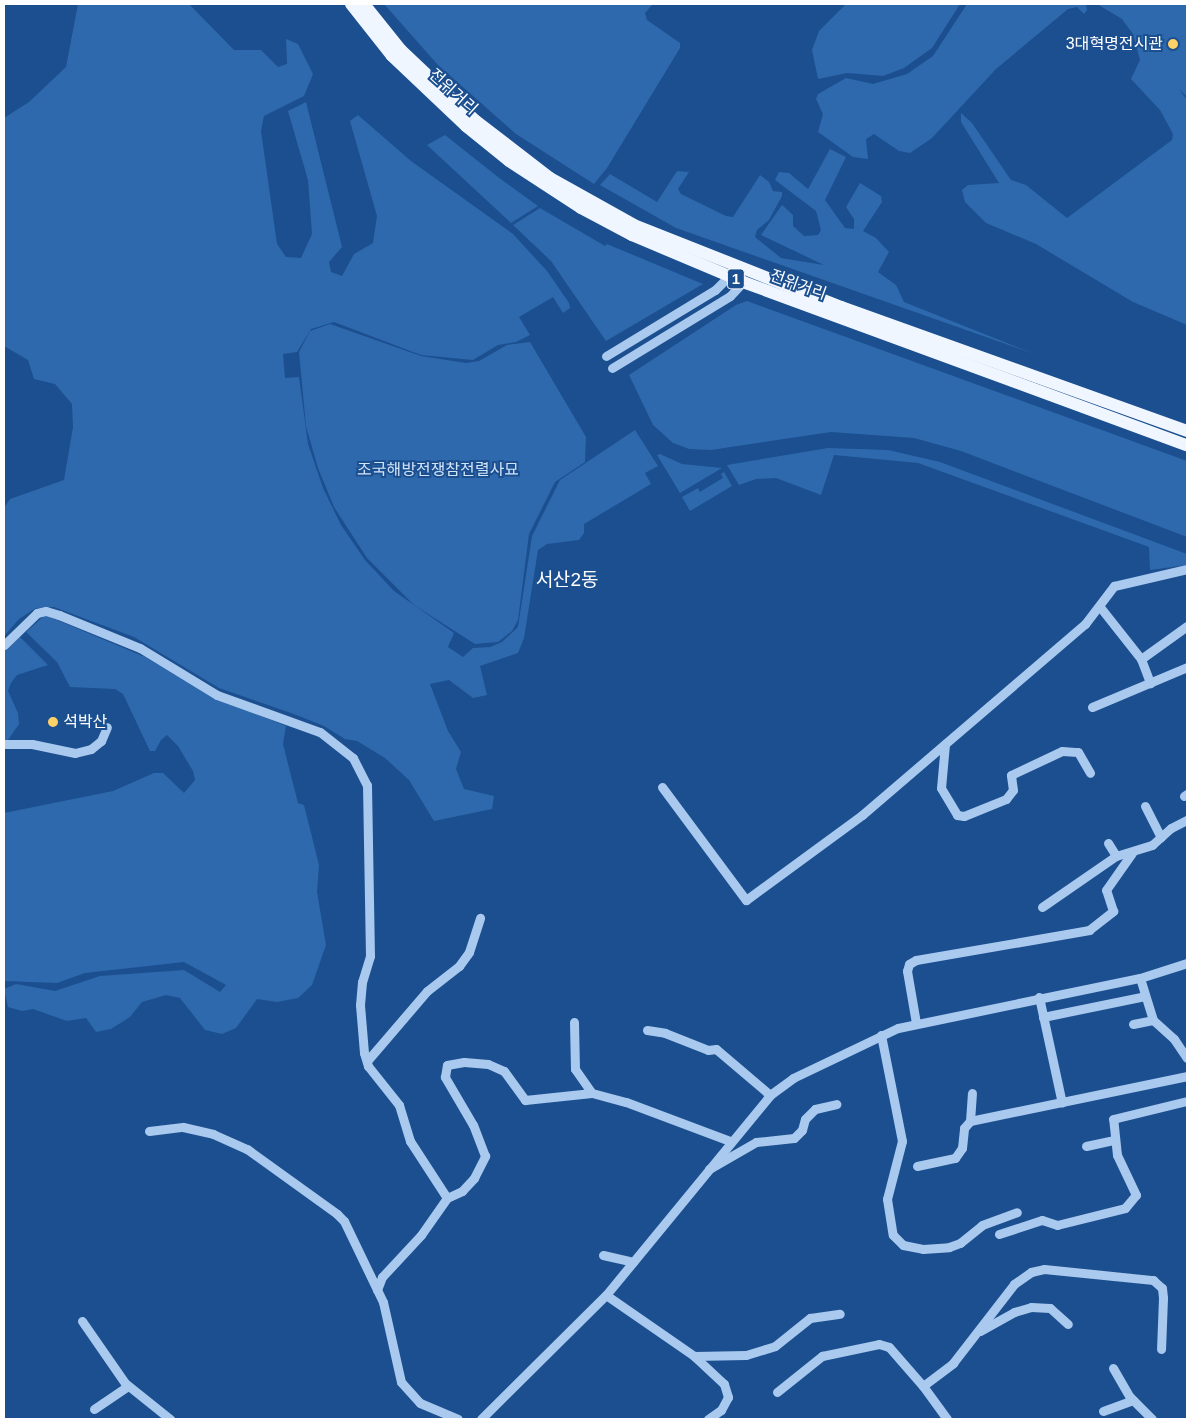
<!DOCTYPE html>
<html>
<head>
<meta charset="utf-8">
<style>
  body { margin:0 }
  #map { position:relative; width:1191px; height:1423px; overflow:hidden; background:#1b4f8f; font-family:Arial,"Noto Sans KR",sans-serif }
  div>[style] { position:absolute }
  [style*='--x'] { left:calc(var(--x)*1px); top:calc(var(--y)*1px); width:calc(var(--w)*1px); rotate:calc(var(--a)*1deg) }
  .green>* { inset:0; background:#2e69ad }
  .minor>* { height:9px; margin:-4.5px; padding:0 4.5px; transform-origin:4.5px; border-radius:4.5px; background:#a9c9ee }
  .major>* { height:12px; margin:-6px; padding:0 6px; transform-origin:6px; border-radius:6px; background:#f0f6ff }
  .dots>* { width:14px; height:14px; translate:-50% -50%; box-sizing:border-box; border:2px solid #1b4f8f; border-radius:50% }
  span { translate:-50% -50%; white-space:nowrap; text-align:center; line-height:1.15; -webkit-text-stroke:4px #1b4f8f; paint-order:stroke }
  .shield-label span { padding:1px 4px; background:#1b4f8f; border:1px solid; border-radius:4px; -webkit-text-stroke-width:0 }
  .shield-label { font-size:15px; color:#fff; font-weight:700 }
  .poi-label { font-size:16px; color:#fff }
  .right { translate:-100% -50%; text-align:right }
  .left { translate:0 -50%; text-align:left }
  .street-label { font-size:16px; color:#fff }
  .park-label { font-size:16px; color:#cfe3fa }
  .quarter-label { font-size:19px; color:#fff }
  .frame { position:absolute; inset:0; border:5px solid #fff; pointer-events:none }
</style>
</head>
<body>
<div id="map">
  <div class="green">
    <i style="clip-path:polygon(78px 4px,189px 4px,234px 50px,261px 50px,278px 67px,287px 64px,286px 39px,298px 44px,313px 74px,304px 96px,264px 116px,261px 131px,277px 244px,286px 257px,301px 258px,312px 234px,308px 180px,288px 111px,306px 102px,342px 247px,329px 262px,331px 272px,342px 276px,354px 254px,373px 243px,377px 216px,350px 121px,358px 115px,411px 161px,513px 234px,547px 271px,569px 303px,570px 308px,563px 313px,553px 297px,519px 317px,530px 335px,516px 342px,498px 345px,473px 360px,421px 355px,334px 322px,311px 329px,297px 352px,283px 354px,285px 378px,299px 377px,308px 444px,323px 488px,341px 525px,365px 560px,394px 591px,454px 633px,448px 647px,463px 657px,473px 648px,490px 647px,502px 642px,518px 627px,532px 536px,560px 480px,635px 430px,658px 466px,645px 473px,651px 484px,584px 524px,584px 533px,579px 540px,547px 544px,538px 550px,524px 638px,518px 653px,480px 666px,487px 695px,473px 698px,449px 680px,430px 684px,448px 731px,461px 752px,456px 769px,464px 789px,494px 796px,492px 809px,434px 821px,409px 780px,385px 758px,357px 741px,345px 739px,324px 726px,294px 714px,219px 688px,134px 637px,54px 607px,36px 608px,19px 619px,4px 636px,4px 508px,10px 499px,64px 480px,73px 427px,72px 404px,55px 384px,34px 379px,28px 360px,4px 346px,4px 118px,29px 102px,66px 67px)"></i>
    <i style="clip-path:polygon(384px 4px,653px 4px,645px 13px,647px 20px,680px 43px,680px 48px,607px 168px,594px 184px,516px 134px,438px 65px)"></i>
    <i style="clip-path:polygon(846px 4px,960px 4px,932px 48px,904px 68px,883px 76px,847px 73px,818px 79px,812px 50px,819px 31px)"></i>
    <i style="clip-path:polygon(967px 4px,1086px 4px,1087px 10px,1084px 14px,1077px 7px,1068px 9px,996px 69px,932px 138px,910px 153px,899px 151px,874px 134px,866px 139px,868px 159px,853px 157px,818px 132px,823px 114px,816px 99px,818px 94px,846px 78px,873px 84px,907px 74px,933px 56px)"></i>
    <i style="clip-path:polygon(1097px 4px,1187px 4px,1187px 97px,1179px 89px,1187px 100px,1187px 325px,1133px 302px,1036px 244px,986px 223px,965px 202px,962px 190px,968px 185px,999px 183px,961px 122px,961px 113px,972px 123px,1011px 180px,1026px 185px,1067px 218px,1172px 140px,1173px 134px,1160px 110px,1131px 79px,1140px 60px,1133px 34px,1122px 19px)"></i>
    <i style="clip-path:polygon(445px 135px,498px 177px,538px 206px,511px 223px,427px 145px)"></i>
    <i style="clip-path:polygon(830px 149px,846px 157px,825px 200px,845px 228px,854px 229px,854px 219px,846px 207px,860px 183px,881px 196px,882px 202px,863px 231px,876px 238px,889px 252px,878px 272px,896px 285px,904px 302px,1037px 355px,676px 228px,600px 185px,610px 174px,657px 202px,677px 171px,689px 172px,678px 189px,681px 194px,726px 216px,733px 217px,760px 175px,769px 182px,773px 191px,782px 192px,782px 196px,769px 220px,757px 230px,755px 237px,781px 258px,824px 265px,761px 235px,782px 205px,793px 215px,793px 226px,804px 236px,818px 235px,821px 230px,816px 211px,775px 180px,779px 172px,789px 173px,808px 189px)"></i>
    <i style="clip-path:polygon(540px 208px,605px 246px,607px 244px,703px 284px,606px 341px,551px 261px,513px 225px)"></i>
    <i style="clip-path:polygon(747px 301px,1187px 461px,1187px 537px,961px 451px,914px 438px,831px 432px,711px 450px,689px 449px,673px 443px,653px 425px,629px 375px,736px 305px)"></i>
    <i style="clip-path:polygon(330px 324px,421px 356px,466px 363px,479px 361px,507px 345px,530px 342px,586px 437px,585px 462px,555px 482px,529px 534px,518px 620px,512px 631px,498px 642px,475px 644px,414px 605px,367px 558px,334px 507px,318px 468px,306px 426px,299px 352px,310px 331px)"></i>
    <i style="clip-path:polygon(828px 448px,888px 450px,940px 462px,1187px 554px,1187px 565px,1150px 570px,1149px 547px,918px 463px,834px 455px,821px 495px,776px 478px,756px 479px,739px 485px,727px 465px)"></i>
    <i style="clip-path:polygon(660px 454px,682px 464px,722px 468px,680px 493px,657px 455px)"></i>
    <i style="clip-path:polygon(724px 472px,732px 486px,690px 511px,682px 497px,698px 488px,700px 492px,703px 490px,723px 478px,721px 474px)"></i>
    <i style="clip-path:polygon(45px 615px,145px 657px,211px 696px,286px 726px,283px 744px,298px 803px,304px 805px,319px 865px,317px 892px,326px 945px,312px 985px,298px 998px,277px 1002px,257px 999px,236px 1028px,222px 1034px,205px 1030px,180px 998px,166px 995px,142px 1002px,130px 1017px,111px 1029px,96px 1032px,86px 1018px,67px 1021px,33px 1009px,22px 1011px,8px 1007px,4px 989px,16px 984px,55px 991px,100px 976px,184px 970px,220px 992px,226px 985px,184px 962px,85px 973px,57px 983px,4px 981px,4px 813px,113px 791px,154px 773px,163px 773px,184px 793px,195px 780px,193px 771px,178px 746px,167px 735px,161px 740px,155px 751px,150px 751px,123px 694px,115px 689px,70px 687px,57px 662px,26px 632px)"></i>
    <i style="clip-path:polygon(20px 637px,48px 665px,17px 675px,11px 683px,8px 691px,18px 713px,19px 724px,8px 740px,4px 741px,4px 651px)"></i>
  </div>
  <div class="minor">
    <i style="--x:606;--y:356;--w:127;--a:-31.2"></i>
    <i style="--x:715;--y:290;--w:20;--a:-45"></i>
    <i style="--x:612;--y:368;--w:138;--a:-31.4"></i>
    <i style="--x:730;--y:296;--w:19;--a:-47"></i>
    <i style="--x:1100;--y:607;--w:66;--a:51.7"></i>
    <i style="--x:1141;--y:659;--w:26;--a:69"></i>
    <i style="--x:4;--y:645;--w:46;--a:-44.1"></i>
    <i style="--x:37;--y:613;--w:9;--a:-13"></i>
    <i style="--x:46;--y:611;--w:14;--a:17"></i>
    <i style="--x:59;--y:615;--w:87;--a:22.2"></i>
    <i style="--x:140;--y:648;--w:90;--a:31.4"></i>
    <i style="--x:217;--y:695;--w:109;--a:19.8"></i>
    <i style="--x:320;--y:732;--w:42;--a:38.2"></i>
    <i style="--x:353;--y:758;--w:30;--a:63"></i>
    <i style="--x:367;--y:785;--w:171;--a:89"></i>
    <i style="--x:370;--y:956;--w:27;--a:107"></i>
    <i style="--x:362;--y:982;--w:23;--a:95"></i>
    <i style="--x:360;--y:1005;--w:48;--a:85.2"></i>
    <i style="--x:364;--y:1053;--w:14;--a:73"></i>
    <i style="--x:368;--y:1066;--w:50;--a:51.5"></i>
    <i style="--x:399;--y:1105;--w:38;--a:73"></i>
    <i style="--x:410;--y:1141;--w:68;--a:57"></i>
    <i style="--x:447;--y:1198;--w:17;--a:-25"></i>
    <i style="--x:462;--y:1191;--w:18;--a:-47"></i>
    <i style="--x:474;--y:1178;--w:25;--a:-63"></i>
    <i style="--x:485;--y:1156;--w:33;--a:-111"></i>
    <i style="--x:473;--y:1125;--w:56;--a:-120.3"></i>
    <i style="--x:445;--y:1077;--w:12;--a:-81"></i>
    <i style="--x:447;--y:1065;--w:17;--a:-10"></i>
    <i style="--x:464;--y:1062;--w:24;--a:5"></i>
    <i style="--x:488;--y:1064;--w:17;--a:24"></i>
    <i style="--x:504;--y:1071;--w:36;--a:54"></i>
    <i style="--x:525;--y:1100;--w:67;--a:-6"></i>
    <i style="--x:592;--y:1093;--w:35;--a:15"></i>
    <i style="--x:626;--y:1102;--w:111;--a:20.6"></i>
    <i style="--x:1141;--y:659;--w:57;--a:-35.7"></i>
    <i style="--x:1092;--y:707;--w:103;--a:-22.8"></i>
    <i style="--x:4;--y:744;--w:28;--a:0"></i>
    <i style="--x:32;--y:744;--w:44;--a:11.8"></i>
    <i style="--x:75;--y:753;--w:16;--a:-14"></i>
    <i style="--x:91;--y:749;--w:13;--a:-39"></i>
    <i style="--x:101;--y:741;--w:15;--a:-67"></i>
    <i style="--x:945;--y:744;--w:44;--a:95.2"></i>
    <i style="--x:941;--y:788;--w:31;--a:59"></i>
    <i style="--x:957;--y:815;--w:7;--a:8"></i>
    <i style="--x:964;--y:816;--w:45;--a:-22"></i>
    <i style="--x:1006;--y:799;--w:11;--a:-52"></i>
    <i style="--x:1013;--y:790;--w:15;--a:-98"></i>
    <i style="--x:1011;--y:775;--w:56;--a:-25.2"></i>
    <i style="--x:1062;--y:751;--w:16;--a:4"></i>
    <i style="--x:1078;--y:752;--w:24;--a:60"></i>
    <i style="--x:662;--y:787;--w:141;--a:53.4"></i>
    <i style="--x:746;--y:900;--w:144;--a:-36.2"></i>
    <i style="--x:862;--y:815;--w:294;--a:-40.6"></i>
    <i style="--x:1085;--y:624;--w:48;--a:-52.7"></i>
    <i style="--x:1114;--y:586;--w:75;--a:-13.1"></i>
    <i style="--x:1184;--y:796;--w:4;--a:-34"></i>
    <i style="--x:1145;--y:806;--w:35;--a:63"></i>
    <i style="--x:1108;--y:843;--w:15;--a:58"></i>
    <i style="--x:1042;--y:907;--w:90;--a:-34.6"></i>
    <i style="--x:1116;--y:856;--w:38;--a:-17"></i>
    <i style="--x:1152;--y:845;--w:25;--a:-42"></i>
    <i style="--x:1171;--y:828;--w:18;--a:-27"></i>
    <i style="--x:1140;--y:978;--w:44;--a:72.8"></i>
    <i style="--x:1153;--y:1020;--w:28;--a:42"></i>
    <i style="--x:1174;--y:1039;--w:23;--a:56"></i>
    <i style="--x:1039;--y:997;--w:108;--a:77.8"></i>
    <i style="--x:1043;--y:1017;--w:104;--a:-11.6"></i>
    <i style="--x:574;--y:1022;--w:47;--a:88.8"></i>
    <i style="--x:575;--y:1069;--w:29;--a:55"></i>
    <i style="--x:916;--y:1023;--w:53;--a:-99.8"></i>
    <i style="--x:907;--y:971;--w:7;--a:-74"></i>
    <i style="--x:909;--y:964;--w:8;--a:-30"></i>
    <i style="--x:916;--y:960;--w:176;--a:-9.8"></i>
    <i style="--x:1089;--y:930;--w:31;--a:-38"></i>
    <i style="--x:1113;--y:911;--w:22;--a:-108"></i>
    <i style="--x:1106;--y:890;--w:45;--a:-54.9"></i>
    <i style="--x:1133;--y:1024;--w:20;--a:-11"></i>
    <i style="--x:647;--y:1030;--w:18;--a:9"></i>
    <i style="--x:665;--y:1033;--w:46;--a:21.6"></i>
    <i style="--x:708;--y:1050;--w:8;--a:-7"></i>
    <i style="--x:716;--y:1049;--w:71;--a:40.4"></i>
    <i style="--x:881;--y:1035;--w:108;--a:78.8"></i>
    <i style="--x:902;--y:1141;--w:60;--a:104.5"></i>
    <i style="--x:887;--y:1199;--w:36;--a:81"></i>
    <i style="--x:893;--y:1235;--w:14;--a:45"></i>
    <i style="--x:903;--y:1245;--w:20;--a:11"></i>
    <i style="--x:923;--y:1249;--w:26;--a:-4"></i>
    <i style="--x:949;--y:1247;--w:12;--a:-20"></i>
    <i style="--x:960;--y:1243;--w:28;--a:-39"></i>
    <i style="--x:982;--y:1225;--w:37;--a:-20"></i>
    <i style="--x:367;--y:1061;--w:92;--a:-49.4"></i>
    <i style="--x:427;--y:991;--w:41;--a:-38"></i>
    <i style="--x:459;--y:966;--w:17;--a:-54"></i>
    <i style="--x:469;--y:952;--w:36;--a:-72"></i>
    <i style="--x:970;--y:1121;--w:28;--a:-86"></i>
    <i style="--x:149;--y:1131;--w:34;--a:-7"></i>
    <i style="--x:183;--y:1127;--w:31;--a:13"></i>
    <i style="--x:213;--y:1134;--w:37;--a:24"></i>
    <i style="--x:247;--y:1149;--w:111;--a:35.8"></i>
    <i style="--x:337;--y:1214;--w:10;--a:45"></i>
    <i style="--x:344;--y:1221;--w:90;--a:64.3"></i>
    <i style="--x:383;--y:1302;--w:82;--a:77.3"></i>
    <i style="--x:401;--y:1382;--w:28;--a:48"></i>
    <i style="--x:420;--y:1403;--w:41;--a:22.8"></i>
    <i style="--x:1086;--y:1146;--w:29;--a:-12"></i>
    <i style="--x:917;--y:1166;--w:39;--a:-12"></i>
    <i style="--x:955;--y:1158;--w:12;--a:-55"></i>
    <i style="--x:962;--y:1148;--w:20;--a:-84"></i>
    <i style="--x:964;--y:1128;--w:9;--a:-49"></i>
    <i style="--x:970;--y:1121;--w:222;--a:-11.7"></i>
    <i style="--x:709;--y:1169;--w:54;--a:-29.9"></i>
    <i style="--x:756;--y:1142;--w:38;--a:-6"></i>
    <i style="--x:794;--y:1138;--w:11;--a:-45"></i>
    <i style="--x:802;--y:1130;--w:11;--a:-75"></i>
    <i style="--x:805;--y:1119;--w:14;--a:-45"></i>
    <i style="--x:815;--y:1109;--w:22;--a:-13"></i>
    <i style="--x:999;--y:1234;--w:45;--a:-18"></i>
    <i style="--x:1042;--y:1220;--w:16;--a:18"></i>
    <i style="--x:1057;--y:1225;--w:70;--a:-14"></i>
    <i style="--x:1125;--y:1208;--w:17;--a:-50"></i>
    <i style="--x:1136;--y:1195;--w:44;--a:-115.4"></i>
    <i style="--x:1117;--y:1155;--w:36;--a:-96"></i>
    <i style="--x:1113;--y:1119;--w:76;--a:-13.7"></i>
    <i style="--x:603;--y:1255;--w:31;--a:13"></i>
    <i style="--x:377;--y:1290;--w:14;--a:-69"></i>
    <i style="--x:382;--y:1277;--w:57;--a:-47.1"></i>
    <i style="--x:421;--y:1235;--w:45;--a:-54.9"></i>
    <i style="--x:606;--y:1295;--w:107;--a:34.7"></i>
    <i style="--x:694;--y:1356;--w:41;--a:43"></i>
    <i style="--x:724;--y:1384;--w:14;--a:73"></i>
    <i style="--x:728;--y:1397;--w:15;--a:118"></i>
    <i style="--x:721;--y:1410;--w:16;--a:145"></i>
    <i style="--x:82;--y:1321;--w:75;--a:55.3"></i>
    <i style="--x:125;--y:1383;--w:58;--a:38.7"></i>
    <i style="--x:980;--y:1331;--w:39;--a:-29"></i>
    <i style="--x:1014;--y:1312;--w:18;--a:-16"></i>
    <i style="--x:1031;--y:1307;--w:19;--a:3"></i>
    <i style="--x:1050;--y:1308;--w:24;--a:42"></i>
    <i style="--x:694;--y:1356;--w:52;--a:-1.1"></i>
    <i style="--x:746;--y:1355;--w:30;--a:-17"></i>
    <i style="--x:775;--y:1346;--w:45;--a:-38.7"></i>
    <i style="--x:810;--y:1318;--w:30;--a:-8"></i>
    <i style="--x:1113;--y:1368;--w:34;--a:60"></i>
    <i style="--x:1130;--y:1397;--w:31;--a:45"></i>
    <i style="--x:777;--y:1392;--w:58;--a:-38.7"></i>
    <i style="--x:822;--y:1356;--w:58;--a:-11.9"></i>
    <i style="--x:879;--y:1344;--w:10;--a:17"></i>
    <i style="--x:889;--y:1347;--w:52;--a:48.9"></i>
    <i style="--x:94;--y:1409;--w:41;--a:-34.1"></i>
    <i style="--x:1103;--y:1411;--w:32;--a:-20"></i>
    <i style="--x:481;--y:1419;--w:176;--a:-44.8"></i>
    <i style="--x:606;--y:1295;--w:259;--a:-50.6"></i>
    <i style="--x:770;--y:1095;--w:29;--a:-36"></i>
    <i style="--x:793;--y:1078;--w:116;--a:-25.5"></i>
    <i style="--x:898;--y:1028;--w:247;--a:-11.7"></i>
    <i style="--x:1140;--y:978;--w:49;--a:-17.7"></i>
    <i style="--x:947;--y:1419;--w:41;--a:-126"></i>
    <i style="--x:923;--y:1386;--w:38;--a:-37"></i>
    <i style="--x:953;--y:1363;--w:100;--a:-52.3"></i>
    <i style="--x:1014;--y:1284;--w:21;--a:-35"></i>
    <i style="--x:1031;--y:1272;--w:13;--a:-13"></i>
    <i style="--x:1044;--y:1269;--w:110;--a:5.8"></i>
    <i style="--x:1153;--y:1280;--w:12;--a:42"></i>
    <i style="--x:1162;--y:1288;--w:10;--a:84"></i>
    <i style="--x:1163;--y:1298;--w:51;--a:92.2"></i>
  </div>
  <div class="major">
    <i style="--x:351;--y:4;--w:66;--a:51.7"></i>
    <i style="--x:392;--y:56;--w:102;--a:43.4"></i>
    <i style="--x:466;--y:126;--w:55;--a:39.1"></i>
    <i style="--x:509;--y:161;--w:86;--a:33.1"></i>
    <i style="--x:581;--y:208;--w:58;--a:27.9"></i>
    <i style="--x:632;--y:235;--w:121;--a:22.9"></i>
    <i style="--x:743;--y:282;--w:473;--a:20.2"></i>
    <i style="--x:364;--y:4;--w:58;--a:51.3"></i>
    <i style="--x:400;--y:49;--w:105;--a:43.5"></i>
    <i style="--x:476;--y:121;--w:93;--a:37.6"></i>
    <i style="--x:550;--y:178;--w:96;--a:29.2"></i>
    <i style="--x:634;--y:225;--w:223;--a:21.6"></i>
    <i style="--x:841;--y:307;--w:368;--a:19.7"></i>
  </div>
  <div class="dots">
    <i style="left:1173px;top:44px;background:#ffd166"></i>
    <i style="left:53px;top:722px;background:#ffd166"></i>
  </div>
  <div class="shield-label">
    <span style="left:736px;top:279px">1</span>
  </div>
  <div class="poi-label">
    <span class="right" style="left:1163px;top:44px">3대혁명전시관</span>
    <span class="left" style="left:63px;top:722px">석박산</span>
  </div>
  <div class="street-label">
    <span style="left:453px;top:92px;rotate:42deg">전위거리</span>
    <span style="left:798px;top:285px;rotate:20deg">전위거리</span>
  </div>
  <div class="park-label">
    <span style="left:438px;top:470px">조국해방전쟁참전렬사묘</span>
  </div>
  <div class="quarter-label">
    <span style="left:567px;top:580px">서산2동</span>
  </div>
  <div class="frame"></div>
</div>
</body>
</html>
